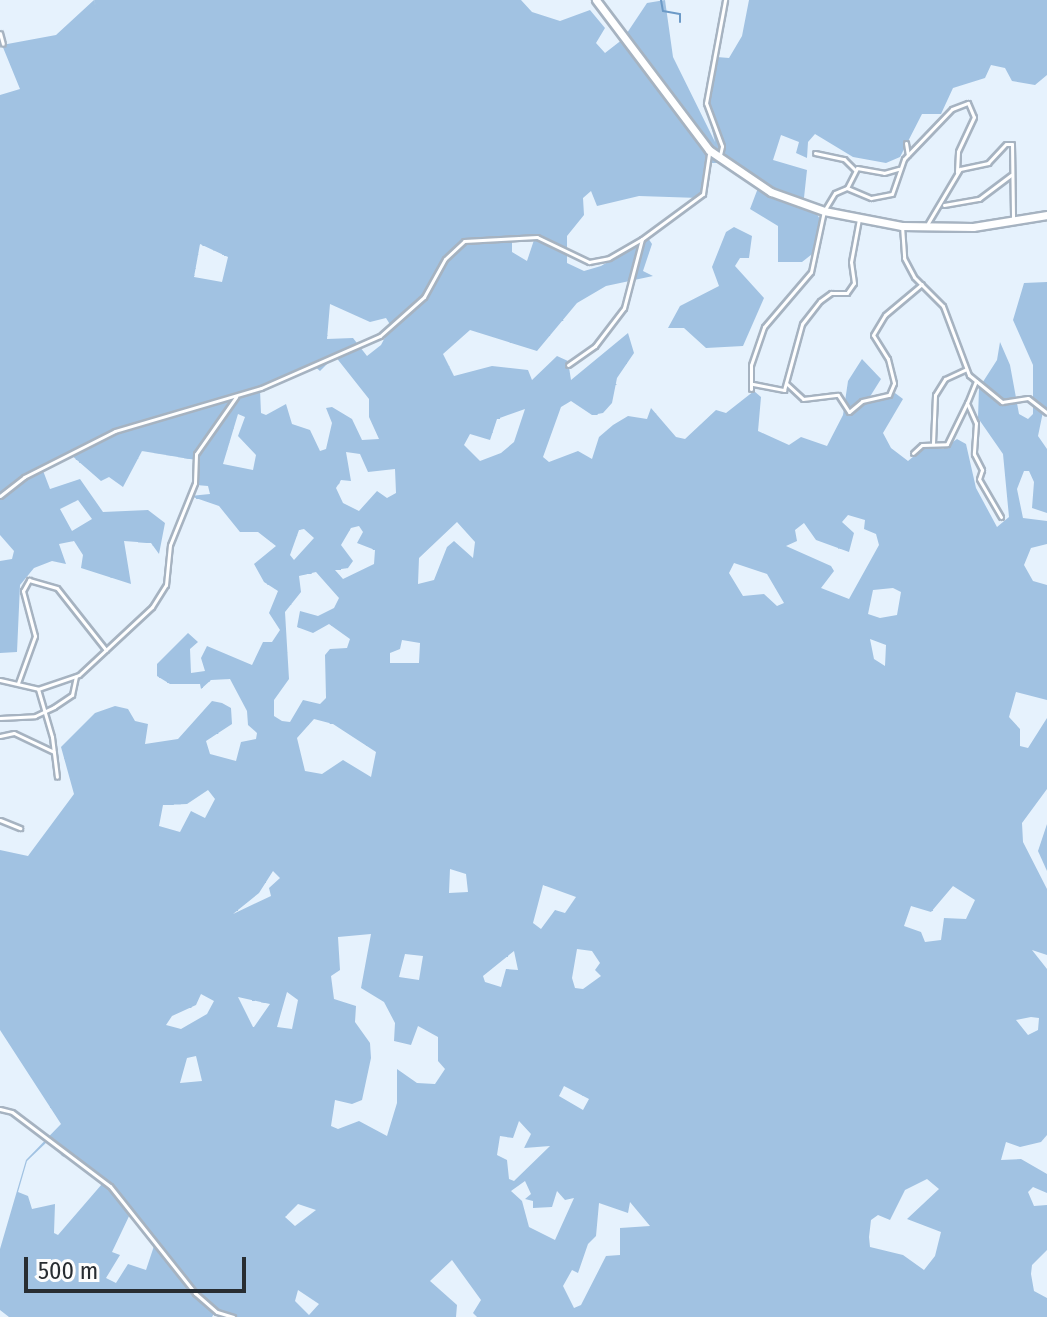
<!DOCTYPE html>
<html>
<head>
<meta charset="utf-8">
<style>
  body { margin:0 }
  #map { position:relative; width:1047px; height:1317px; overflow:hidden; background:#e6f2fd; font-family:"Fira Sans Condensed",sans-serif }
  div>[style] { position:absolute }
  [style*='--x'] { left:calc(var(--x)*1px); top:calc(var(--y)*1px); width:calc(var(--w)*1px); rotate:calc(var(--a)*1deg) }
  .green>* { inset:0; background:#a1c2e2 }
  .stream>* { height:2px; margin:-1px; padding:0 1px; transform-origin:1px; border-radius:1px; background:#6c9ac7 }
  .roads { filter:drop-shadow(2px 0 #a6b3c1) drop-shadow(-2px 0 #a6b3c1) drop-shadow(0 2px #a6b3c1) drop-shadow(0 -2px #a6b3c1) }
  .street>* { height:3px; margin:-1.5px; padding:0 1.5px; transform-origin:1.5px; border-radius:1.5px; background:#fff }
  .primary>* { height:7px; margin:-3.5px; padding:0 3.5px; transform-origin:3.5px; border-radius:3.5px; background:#fff }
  span { translate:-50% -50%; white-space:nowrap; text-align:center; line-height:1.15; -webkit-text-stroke:7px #fdfdfd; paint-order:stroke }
  .scale { position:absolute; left:24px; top:1257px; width:222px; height:36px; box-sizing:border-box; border:4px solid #282d32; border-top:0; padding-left:10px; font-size:24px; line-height:28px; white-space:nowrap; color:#282d32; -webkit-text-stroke:6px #fdfdfd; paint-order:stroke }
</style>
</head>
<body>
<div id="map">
  <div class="green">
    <i style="clip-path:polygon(evenodd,94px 0,521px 0,532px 12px,560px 21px,590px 10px,605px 28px,596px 43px,605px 53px,623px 39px,647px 3px,665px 0,673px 57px,715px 142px,705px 101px,717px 57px,729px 58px,742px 36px,749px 0,1047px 0,1047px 75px,1035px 85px,1012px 81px,1005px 68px,991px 65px,985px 78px,953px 88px,941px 114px,922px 114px,900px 157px,886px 163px,853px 157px,815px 134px,808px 142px,807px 158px,796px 153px,799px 142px,781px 135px,773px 160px,807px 170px,803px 207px,817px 214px,823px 225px,816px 251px,802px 262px,778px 262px,778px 226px,750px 209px,758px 188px,718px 163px,712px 163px,706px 190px,699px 198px,639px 196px,597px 206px,591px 191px,583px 198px,584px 215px,567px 236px,567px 263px,584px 271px,601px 266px,648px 238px,652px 244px,643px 271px,653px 276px,606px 286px,577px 303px,537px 351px,470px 330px,443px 354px,454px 376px,492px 366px,528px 370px,532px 380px,557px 356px,568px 361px,571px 380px,628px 333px,634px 353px,617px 378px,612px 403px,603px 413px,592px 415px,571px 401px,561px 407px,543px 457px,549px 462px,578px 451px,592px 459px,599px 437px,613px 425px,628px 416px,647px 419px,651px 408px,676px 437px,685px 439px,716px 410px,726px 413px,754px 391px,761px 397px,758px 431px,789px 445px,801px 437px,827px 446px,843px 415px,848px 381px,862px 359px,881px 379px,866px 403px,895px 393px,903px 399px,883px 433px,891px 448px,908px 461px,926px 446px,943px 449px,957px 439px,966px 444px,976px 488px,997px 527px,1009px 517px,1003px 454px,978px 418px,979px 388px,997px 360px,1000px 342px,1010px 365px,1019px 414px,1028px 419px,1033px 414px,1033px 365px,1013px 320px,1024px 283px,1047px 282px,1047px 410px,1044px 407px,1038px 436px,1047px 449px,1047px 513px,1032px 508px,1034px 482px,1029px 471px,1024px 471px,1017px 489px,1023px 518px,1047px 521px,1047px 544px,1031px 548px,1024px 565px,1033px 581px,1047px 585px,1047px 700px,1016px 692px,1009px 717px,1020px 729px,1020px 746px,1028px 748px,1047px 718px,1047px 789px,1022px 823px,1023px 842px,1047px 889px,1047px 955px,1032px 950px,1047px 969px,1047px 1135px,1041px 1142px,1020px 1147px,1006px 1142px,1001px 1160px,1021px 1159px,1047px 1174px,1047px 1193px,1033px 1187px,1028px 1192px,1034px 1206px,1047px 1205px,1047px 1250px,1032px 1265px,1031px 1274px,1034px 1291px,1047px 1298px,1047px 1317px,477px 1317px,473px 1313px,481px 1300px,452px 1260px,430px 1281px,457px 1305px,456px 1317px,235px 1317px,216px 1310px,212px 1317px,9px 1317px,0 1310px,0 1249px,26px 1160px,61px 1124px,0 1030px,0 850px,28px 856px,74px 794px,61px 747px,95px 713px,115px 706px,128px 709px,135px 721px,148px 724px,145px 744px,178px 739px,212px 701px,222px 703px,231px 708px,232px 724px,206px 741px,210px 754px,236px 761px,241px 742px,256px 739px,257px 733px,248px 725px,247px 711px,230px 679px,211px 680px,201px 689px,200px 684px,170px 684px,157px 676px,157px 664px,188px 633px,198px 642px,190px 649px,191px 673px,205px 671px,201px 658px,207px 646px,252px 665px,263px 642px,272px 642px,280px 630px,269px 613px,278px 591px,264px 582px,254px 564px,276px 546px,258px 532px,240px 532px,219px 506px,190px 496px,210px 494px,208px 486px,196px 485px,196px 460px,142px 451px,123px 487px,109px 477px,101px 481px,70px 454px,42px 468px,50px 489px,80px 479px,103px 512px,148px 510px,165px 523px,159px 554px,151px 543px,124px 541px,131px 584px,81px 568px,83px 555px,74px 541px,59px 544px,66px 564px,52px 561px,34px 568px,20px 585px,17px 652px,0 653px,0 561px,12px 559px,14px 551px,0 535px,0 95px,20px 89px,2px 45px,56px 35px,94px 0,512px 239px,534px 240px,527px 261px,512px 252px,512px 239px,94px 0,200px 244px,228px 257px,222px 282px,194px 277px,200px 244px,94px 0,330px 304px,370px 322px,386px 318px,391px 326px,381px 345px,367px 356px,353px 338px,327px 339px,330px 304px,94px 0,335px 356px,369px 399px,369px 417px,379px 439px,362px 440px,352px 419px,332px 407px,326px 408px,332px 423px,326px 449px,320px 451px,310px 430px,292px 424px,286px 404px,266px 415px,261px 413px,260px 390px,313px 365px,320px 371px,335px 356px,94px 0,525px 409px,514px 442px,501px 453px,480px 461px,464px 445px,470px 434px,490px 440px,497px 419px,525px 409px,94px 0,238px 414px,245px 417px,238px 436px,256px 455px,253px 470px,223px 464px,238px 414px,94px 0,346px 452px,360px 454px,368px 472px,395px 469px,396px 493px,387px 498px,377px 491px,359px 511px,343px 503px,336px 488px,341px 480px,351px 481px,346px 452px,94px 0,78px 500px,92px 519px,72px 531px,60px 509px,78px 500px,94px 0,848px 515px,865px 520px,864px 529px,876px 534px,879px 545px,849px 599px,821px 588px,834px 571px,831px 566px,786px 546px,797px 541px,795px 530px,804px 523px,816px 540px,849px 552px,854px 533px,842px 522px,848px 515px,94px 0,457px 522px,475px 542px,473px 558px,454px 541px,447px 547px,434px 580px,418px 584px,419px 558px,457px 522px,94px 0,359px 526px,363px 532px,357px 543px,375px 550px,374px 564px,343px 579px,335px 570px,348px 568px,353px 561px,341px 545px,351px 528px,359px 526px,94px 0,304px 529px,314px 538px,294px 560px,290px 555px,299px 530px,304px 529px,94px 0,734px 563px,767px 574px,784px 603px,777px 606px,764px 594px,743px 596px,729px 573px,734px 563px,94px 0,316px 572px,339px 598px,334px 608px,318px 616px,300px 611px,297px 627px,313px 633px,329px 624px,350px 639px,347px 648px,330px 649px,325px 655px,326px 698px,320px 704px,303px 700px,290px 722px,282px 721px,274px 716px,274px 700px,289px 679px,285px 612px,301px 592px,299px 576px,316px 572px,94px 0,893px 588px,901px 592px,897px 615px,880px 618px,868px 614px,873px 590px,893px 588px,94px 0,870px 639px,886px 645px,885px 666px,874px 659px,870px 639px,94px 0,402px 640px,420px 643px,419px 663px,390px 663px,390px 653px,400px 649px,402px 640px,94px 0,314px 719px,333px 724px,376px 752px,371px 777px,343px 760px,322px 774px,305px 771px,297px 738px,314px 719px,94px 0,208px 790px,215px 799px,205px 818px,191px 811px,180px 832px,159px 826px,163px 805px,187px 804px,208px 790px,94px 0,450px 869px,466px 874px,468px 892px,449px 893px,450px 869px,94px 0,273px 871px,280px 878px,269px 888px,271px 896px,233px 914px,259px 893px,273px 871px,94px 0,543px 885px,576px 897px,565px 913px,555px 910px,541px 929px,533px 923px,543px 885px,94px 0,953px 886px,975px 900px,966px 919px,944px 918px,941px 940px,925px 942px,921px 932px,904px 926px,911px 906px,931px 912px,953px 886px,94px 0,371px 934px,361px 988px,384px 1002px,395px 1023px,394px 1041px,411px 1045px,418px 1026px,438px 1037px,438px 1061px,445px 1069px,435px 1084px,417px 1083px,397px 1069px,397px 1103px,387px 1136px,359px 1121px,338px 1129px,331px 1126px,335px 1100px,352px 1104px,362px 1100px,371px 1058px,370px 1043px,355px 1022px,356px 1006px,334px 999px,331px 976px,340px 970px,338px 937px,371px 934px,94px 0,577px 949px,592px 951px,600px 963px,595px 970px,601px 976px,583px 989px,575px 988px,572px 978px,577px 949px,94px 0,514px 951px,518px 970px,506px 969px,501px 987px,485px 982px,483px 976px,514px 951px,94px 0,405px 954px,423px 956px,419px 980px,399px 977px,405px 954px,94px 0,287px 992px,298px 1000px,292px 1029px,277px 1027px,287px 992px,94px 0,201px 994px,214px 1001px,207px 1014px,181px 1029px,166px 1025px,172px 1016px,196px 1005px,201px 994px,94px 0,238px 997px,270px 1004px,254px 1027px,253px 1027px,238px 997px,94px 0,1031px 1017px,1039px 1018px,1038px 1030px,1028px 1035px,1016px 1020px,1031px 1017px,94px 0,196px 1056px,202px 1081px,180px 1083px,187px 1058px,196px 1056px,94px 0,564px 1086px,589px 1099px,583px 1110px,559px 1096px,564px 1086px,94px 0,519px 1121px,531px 1134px,524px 1148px,550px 1146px,514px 1181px,509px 1179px,507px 1160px,497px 1155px,500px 1136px,513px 1138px,519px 1121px,94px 0,49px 1140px,62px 1156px,90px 1168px,102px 1184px,58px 1235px,54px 1233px,55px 1204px,32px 1209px,28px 1196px,18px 1192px,27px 1161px,49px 1140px,94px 0,927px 1179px,939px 1189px,907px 1219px,941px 1232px,935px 1256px,924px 1270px,903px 1255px,870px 1247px,869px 1237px,871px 1220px,878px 1215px,890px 1220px,905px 1190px,927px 1179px,94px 0,525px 1181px,531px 1194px,525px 1199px,533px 1201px,533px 1208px,552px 1207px,557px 1191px,565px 1200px,574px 1198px,555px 1240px,529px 1227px,522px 1201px,511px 1191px,525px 1181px,94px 0,630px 1202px,650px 1226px,620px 1228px,620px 1255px,606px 1256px,581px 1305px,574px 1308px,563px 1286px,572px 1270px,578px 1273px,588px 1244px,596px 1236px,599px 1203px,628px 1213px,630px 1202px,94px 0,298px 1204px,316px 1210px,295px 1226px,285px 1217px,298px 1204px,94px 0,131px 1212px,156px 1240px,146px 1270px,128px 1264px,116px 1283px,106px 1278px,120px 1255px,112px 1252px,131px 1212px,94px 0,298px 1290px,319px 1304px,309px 1315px,295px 1301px,298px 1290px)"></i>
    <i style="clip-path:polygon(734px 227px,752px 236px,749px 258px,740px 258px,735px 266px,764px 298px,743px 346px,706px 348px,684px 328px,668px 328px,680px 306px,719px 286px,712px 267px,726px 232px)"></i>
    <i style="clip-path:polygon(1047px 824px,1047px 871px,1038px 851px)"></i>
  </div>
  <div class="stream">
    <i style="--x:661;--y:0;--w:11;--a:80"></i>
    <i style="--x:663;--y:11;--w:17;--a:10"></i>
    <i style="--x:680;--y:14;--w:8;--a:90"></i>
  </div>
  <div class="roads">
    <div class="street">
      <i style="--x:0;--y:33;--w:11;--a:75"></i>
      <i style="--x:906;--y:143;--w:12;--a:81"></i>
      <i style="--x:815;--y:153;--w:30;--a:12"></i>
      <i style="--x:844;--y:159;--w:16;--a:45"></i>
      <i style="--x:720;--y:155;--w:9;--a:-77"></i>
      <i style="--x:722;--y:146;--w:46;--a:-110.4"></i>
      <i style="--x:706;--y:103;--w:105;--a:-79.5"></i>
      <i style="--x:847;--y:188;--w:22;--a:-63"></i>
      <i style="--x:857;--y:168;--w:27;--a:10"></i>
      <i style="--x:884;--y:173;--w:15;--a:-16"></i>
      <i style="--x:944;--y:205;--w:36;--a:-10"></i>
      <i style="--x:979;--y:199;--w:40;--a:-37"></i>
      <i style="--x:928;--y:223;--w:63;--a:-59.3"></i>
      <i style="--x:960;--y:169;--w:29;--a:-12"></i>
      <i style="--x:988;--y:163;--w:26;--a:-47"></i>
      <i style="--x:1006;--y:144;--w:6;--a:0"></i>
      <i style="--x:1012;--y:144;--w:74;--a:89.2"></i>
      <i style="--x:902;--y:226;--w:32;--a:86"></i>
      <i style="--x:904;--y:258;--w:21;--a:62"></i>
      <i style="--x:914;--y:277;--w:41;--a:45"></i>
      <i style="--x:943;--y:306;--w:74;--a:69.4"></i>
      <i style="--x:969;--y:375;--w:43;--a:39.3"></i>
      <i style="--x:1002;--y:402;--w:26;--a:-9"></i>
      <i style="--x:1028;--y:398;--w:24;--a:38"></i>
      <i style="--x:568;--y:365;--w:33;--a:-35"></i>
      <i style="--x:595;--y:346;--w:48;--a:-52.7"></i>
      <i style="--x:624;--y:308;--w:71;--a:-75.4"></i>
      <i style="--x:642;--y:239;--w:76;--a:-36.4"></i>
      <i style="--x:703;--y:194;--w:40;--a:-81.5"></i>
      <i style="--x:976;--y:381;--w:24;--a:112"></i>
      <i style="--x:967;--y:403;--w:22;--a:66"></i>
      <i style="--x:976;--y:423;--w:31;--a:94"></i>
      <i style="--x:974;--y:454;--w:18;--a:63"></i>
      <i style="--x:982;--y:470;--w:9;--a:108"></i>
      <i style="--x:979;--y:479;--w:44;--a:59.9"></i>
      <i style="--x:786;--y:383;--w:23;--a:43"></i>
      <i style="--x:803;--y:399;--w:35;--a:-7"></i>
      <i style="--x:838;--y:395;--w:20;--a:57"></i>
      <i style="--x:849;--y:412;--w:17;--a:-40"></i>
      <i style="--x:862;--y:401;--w:28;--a:-13"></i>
      <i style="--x:889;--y:395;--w:13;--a:-67"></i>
      <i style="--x:894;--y:383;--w:25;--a:-104"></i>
      <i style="--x:888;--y:359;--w:28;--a:-122"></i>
      <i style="--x:873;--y:335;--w:23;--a:-59"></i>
      <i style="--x:885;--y:315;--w:48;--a:-40"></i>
      <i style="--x:753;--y:384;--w:32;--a:11"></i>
      <i style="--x:784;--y:390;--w:68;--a:-74.7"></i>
      <i style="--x:802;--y:324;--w:29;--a:-52"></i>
      <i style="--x:820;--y:301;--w:14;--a:-36"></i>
      <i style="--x:831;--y:293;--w:16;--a:0"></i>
      <i style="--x:847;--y:293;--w:12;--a:-55"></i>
      <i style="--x:854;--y:283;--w:21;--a:-98"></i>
      <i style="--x:851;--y:262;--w:44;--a:-79.5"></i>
      <i style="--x:751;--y:389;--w:24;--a:-90"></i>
      <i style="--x:751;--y:365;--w:40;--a:-71.1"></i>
      <i style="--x:764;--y:327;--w:72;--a:-49.5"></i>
      <i style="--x:811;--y:272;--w:62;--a:-78"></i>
      <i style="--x:824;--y:211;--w:21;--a:-59"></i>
      <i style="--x:835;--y:193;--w:13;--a:-23"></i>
      <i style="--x:847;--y:188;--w:26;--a:23"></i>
      <i style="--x:871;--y:198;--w:21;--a:-11"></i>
      <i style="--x:892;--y:194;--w:37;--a:-71"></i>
      <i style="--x:904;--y:159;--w:69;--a:-46.2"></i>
      <i style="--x:952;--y:109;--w:17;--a:-21"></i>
      <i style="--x:968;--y:103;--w:15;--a:67"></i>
      <i style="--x:974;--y:117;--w:38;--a:115"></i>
      <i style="--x:958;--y:152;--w:20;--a:93"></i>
      <i style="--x:933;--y:443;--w:48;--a:-87.6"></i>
      <i style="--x:935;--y:395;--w:19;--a:-58"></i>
      <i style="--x:945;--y:379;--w:23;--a:-25"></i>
      <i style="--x:913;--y:453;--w:12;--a:-42"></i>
      <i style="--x:922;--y:445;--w:25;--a:-2"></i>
      <i style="--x:947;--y:444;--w:46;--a:-64"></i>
      <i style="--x:0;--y:496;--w:31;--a:-38"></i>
      <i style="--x:24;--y:477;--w:102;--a:-26.8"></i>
      <i style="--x:115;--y:431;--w:152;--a:-16.4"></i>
      <i style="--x:261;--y:388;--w:130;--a:-23.6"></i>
      <i style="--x:380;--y:336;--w:59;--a:-41.6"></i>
      <i style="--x:424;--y:297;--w:43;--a:-61.1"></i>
      <i style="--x:445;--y:259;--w:26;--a:-43"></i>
      <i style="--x:464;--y:241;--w:73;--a:-3.1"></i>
      <i style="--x:537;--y:237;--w:58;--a:25.7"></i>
      <i style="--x:589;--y:262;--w:20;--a:-11"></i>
      <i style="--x:609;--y:258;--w:38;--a:-30"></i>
      <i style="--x:0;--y:680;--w:39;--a:13"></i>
      <i style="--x:38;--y:689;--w:43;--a:-18.9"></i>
      <i style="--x:79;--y:675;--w:100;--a:-43"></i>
      <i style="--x:152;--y:607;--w:26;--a:-58"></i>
      <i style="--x:166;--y:585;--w:40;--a:-84.3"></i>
      <i style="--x:170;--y:545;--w:67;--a:-68"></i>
      <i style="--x:195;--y:483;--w:29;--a:-88"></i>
      <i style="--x:196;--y:454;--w:70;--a:-54.9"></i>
      <i style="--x:18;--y:683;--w:50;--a:-70.1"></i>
      <i style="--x:35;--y:636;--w:47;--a:-104.9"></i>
      <i style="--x:23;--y:591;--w:13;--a:-61"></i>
      <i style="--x:29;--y:580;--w:29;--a:16"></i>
      <i style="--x:57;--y:588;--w:79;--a:51.7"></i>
      <i style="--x:38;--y:689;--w:50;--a:73.7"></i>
      <i style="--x:52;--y:737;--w:40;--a:82.9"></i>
      <i style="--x:0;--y:718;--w:35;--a:-3"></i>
      <i style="--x:35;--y:716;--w:21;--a:-25"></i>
      <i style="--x:54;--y:707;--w:22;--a:-34"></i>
      <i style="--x:72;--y:695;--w:19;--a:-78"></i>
      <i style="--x:0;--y:736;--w:14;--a:-12"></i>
      <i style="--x:14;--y:733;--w:44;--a:25.4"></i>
      <i style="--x:0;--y:820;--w:22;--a:22"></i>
      <i style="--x:0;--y:1109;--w:12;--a:14"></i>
      <i style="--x:12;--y:1112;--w:123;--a:37.1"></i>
      <i style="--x:110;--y:1186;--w:137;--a:51.5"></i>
      <i style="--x:195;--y:1293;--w:29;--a:41"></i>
      <i style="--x:217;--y:1312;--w:17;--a:17"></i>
    </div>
    <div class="primary">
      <i style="--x:596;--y:0;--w:188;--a:53"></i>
      <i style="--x:709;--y:150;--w:75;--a:34.1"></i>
      <i style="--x:771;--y:192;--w:56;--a:19.7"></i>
      <i style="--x:824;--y:211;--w:79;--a:10.9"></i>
      <i style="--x:902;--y:226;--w:71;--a:0.8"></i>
      <i style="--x:973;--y:227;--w:75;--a:-9.2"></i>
    </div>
  </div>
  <div class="scale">500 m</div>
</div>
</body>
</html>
